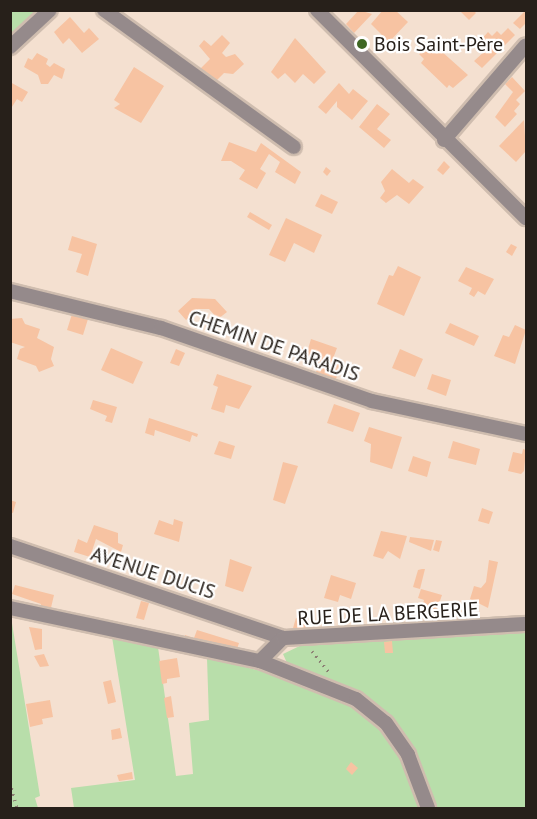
<!DOCTYPE html>
<html>
<head>
<meta charset="utf-8">
<style>
  body { margin:0 }
  #map { position:relative; width:537px; height:819px; overflow:hidden; background:#f4e0d0; font-family:"PT Sans",sans-serif }
  div>[style] { position:absolute }
  [style*='--x'] { left:calc(var(--x)*1px); top:calc(var(--y)*1px); width:calc(var(--w)*1px); rotate:calc(var(--a)*1deg) }
  .green>* { inset:0; background:#b8deaa }
  .building>* { inset:0; background:#f7c3a2 }
  .path>* { height:3px; margin-top:-1.5px; transform-origin:0; background:repeating-linear-gradient(90deg,#8b7e73 0 1.5px,transparent 0 6px) }
  .roads { filter:drop-shadow(2px 0 #cfbdaf) drop-shadow(-2px 0 #cfbdaf) drop-shadow(0 2px #cfbdaf) drop-shadow(0 -2px #cfbdaf) }
  .minor>* { height:14px; margin:-7px; padding:0 7px; transform-origin:7px; border-radius:7px; background:#958a8b }
  .dots>* { width:16px; height:16px; translate:-50% -50%; box-sizing:border-box; border:3px solid #fff; border-radius:50% }
  span { translate:-50% -50%; white-space:nowrap; text-align:center; line-height:1.15; -webkit-text-stroke:4.5px #fff; paint-order:stroke }
  .poi-label { font-size:20px; color:#27201a }
  .left { translate:0 -50%; text-align:left }
  .street-label { font-size:20px; color:#27201a }
  .frame { position:absolute; inset:0; border:12px solid #27201a; pointer-events:none }
</style>
</head>
<body>
<div id="map">
  <div class="green">
    <i style="clip-path:polygon(11px 10px,38px 10px,38px 11px,11px 35px)"></i>
    <i style="clip-path:polygon(11px 617px,40px 796px,35px 798px,38px 808px,11px 808px)"></i>
    <i style="clip-path:polygon(526px 629px,526px 808px,74px 808px,71px 788px,135px 780px,112px 637px,158px 647px,176px 776px,193px 774px,189px 723px,209px 720px,207px 658px,360px 695px,287px 663px,283px 654px,308px 642px,479px 635px)"></i>
  </div>
  <div class="building">
    <i style="clip-path:polygon(359px 10px,372px 14px,354px 33px,346px 24px)"></i>
    <i style="clip-path:polygon(383px 10px,395px 10px,408px 22px,389px 42px,371px 24px)"></i>
    <i style="clip-path:polygon(459px 10px,473px 10px,476px 13px,469px 20px)"></i>
    <i style="clip-path:polygon(526px 10px,526px 23px,520px 29px,513px 23px)"></i>
    <i style="clip-path:polygon(70px 17px,84px 33px,89px 28px,99px 39px,82px 53px,69px 38px,63px 44px,54px 32px)"></i>
    <i style="clip-path:polygon(508px 28px,515px 35px,503px 47px,496px 40px,493px 43px,500px 50px,482px 68px,474px 61px,486px 50px,479px 42px,488px 32px,492px 36px,497px 31px,501px 35px)"></i>
    <i style="clip-path:polygon(222px 35px,230px 43px,222px 53px,226px 57px,235px 54px,244px 64px,233px 74px,224px 73px,214px 83px,198px 71px,210px 59px,199px 46px,204px 40px,211px 46px)"></i>
    <i style="clip-path:polygon(295px 38px,326px 72px,314px 84px,303px 74px,295px 83px,285px 73px,278px 79px,271px 72px)"></i>
    <i style="clip-path:polygon(431px 42px,468px 75px,453px 88px,449px 85px,447px 88px,421px 63px,424px 59px,419px 54px)"></i>
    <i style="clip-path:polygon(37px 53px,48px 59px,46px 64px,50px 67px,54px 63px,65px 69px,62px 79px,54px 75px,48px 84px,41px 84px,38px 75px,24px 67px,28px 58px,32px 60px)"></i>
    <i style="clip-path:polygon(134px 67px,164px 86px,141px 123px,114px 108px,120px 104px,114px 100px)"></i>
    <i style="clip-path:polygon(512px 77px,525px 91px,516px 100px,520px 104px,514px 111px,517px 114px,505px 127px,495px 117px,513px 92px,505px 84px)"></i>
    <i style="clip-path:polygon(10px 82px,28px 92px,22px 102px,17px 99px,10px 110px)"></i>
    <i style="clip-path:polygon(339px 83px,349px 94px,353px 89px,368px 101px,352px 120px,337px 107px,337px 101px,326px 114px,318px 107px)"></i>
    <i style="clip-path:polygon(377px 104px,390px 114px,377px 129px,391px 140px,384px 148px,359px 127px)"></i>
    <i style="clip-path:polygon(524px 120px,526px 151px,516px 162px,499px 146px)"></i>
    <i style="clip-path:polygon(229px 142px,256px 152px,261px 143px,301px 172px,295px 184px,275px 172px,280px 162px,269px 154px,260px 169px,266px 173px,257px 189px,239px 179px,245px 170px,231px 161px,221px 161px)"></i>
    <i style="clip-path:polygon(444px 161px,450px 167px,443px 175px,437px 170px)"></i>
    <i style="clip-path:polygon(326px 167px,331px 171px,327px 176px,323px 172px)"></i>
    <i style="clip-path:polygon(392px 169px,409px 183px,413px 179px,424px 187px,409px 204px,397px 195px,386px 203px,380px 198px,385px 191px,381px 182px)"></i>
    <i style="clip-path:polygon(321px 194px,338px 202px,332px 214px,315px 206px)"></i>
    <i style="clip-path:polygon(250px 212px,272px 225px,269px 230px,247px 217px)"></i>
    <i style="clip-path:polygon(286px 218px,322px 235px,314px 253px,294px 243px,285px 262px,269px 255px)"></i>
    <i style="clip-path:polygon(72px 236px,97px 244px,88px 276px,76px 272px,82px 254px,68px 250px)"></i>
    <i style="clip-path:polygon(511px 244px,517px 247px,512px 256px,506px 252px)"></i>
    <i style="clip-path:polygon(398px 266px,421px 277px,404px 316px,377px 304px,389px 275px,393px 276px)"></i>
    <i style="clip-path:polygon(466px 267px,494px 279px,485px 295px,478px 291px,474px 297px,469px 294px,472px 288px,458px 281px)"></i>
    <i style="clip-path:polygon(192px 298px,215px 299px,227px 312px,218px 319px,209px 309px,198px 309px,186px 320px,178px 311px)"></i>
    <i style="clip-path:polygon(72px 314px,88px 319px,83px 335px,67px 330px)"></i>
    <i style="clip-path:polygon(22px 318px,25px 324px,40px 329px,37px 338px,54px 347px,51px 359px,54px 366px,39px 372px,36px 366px,17px 359px,20px 349px,25px 347px,10px 342px,10px 319px)"></i>
    <i style="clip-path:polygon(450px 323px,479px 336px,474px 346px,445px 333px)"></i>
    <i style="clip-path:polygon(515px 325px,526px 330px,515px 364px,494px 356px,503px 335px,509px 337px)"></i>
    <i style="clip-path:polygon(311px 339px,337px 348px,332px 361px,342px 365px,335px 381px,315px 375px,318px 366px,296px 358px,300px 347px,308px 349px)"></i>
    <i style="clip-path:polygon(111px 348px,143px 362px,133px 384px,101px 370px)"></i>
    <i style="clip-path:polygon(176px 349px,185px 353px,179px 366px,170px 363px)"></i>
    <i style="clip-path:polygon(400px 349px,423px 359px,415px 377px,392px 368px)"></i>
    <i style="clip-path:polygon(217px 374px,252px 386px,239px 409px,226px 405px,224px 413px,211px 409px,218px 387px,213px 385px)"></i>
    <i style="clip-path:polygon(432px 374px,451px 380px,446px 396px,427px 389px)"></i>
    <i style="clip-path:polygon(93px 400px,117px 407px,112px 423px,105px 421px,107px 416px,90px 409px)"></i>
    <i style="clip-path:polygon(334px 404px,360px 413px,353px 432px,327px 423px)"></i>
    <i style="clip-path:polygon(149px 418px,198px 434px,197px 437px,192px 435px,190px 442px,155px 430px,154px 436px,145px 433px)"></i>
    <i style="clip-path:polygon(369px 427px,402px 437px,392px 469px,370px 462px,371px 444px,364px 441px)"></i>
    <i style="clip-path:polygon(219px 441px,235px 446px,231px 459px,214px 454px)"></i>
    <i style="clip-path:polygon(453px 441px,480px 449px,476px 465px,448px 458px)"></i>
    <i style="clip-path:polygon(523px 449px,526px 450px,524px 471px,521px 474px,508px 471px,513px 452px,522px 454px)"></i>
    <i style="clip-path:polygon(413px 456px,431px 462px,427px 477px,408px 471px)"></i>
    <i style="clip-path:polygon(283px 462px,298px 466px,285px 504px,273px 500px)"></i>
    <i style="clip-path:polygon(10px 500px,16px 502px,13px 513px,10px 512px)"></i>
    <i style="clip-path:polygon(482px 508px,493px 512px,489px 524px,478px 521px)"></i>
    <i style="clip-path:polygon(174px 519px,183px 522px,179px 542px,154px 534px,159px 520px,173px 525px)"></i>
    <i style="clip-path:polygon(94px 525px,118px 533px,118px 543px,123px 545px,121px 552px,96px 539px,90px 557px,74px 552px,78px 539px,87px 543px)"></i>
    <i style="clip-path:polygon(381px 531px,407px 536px,400px 559px,388px 551px,383px 559px,373px 556px)"></i>
    <i style="clip-path:polygon(410px 537px,434px 540px,431px 551px,409px 542px)"></i>
    <i style="clip-path:polygon(436px 540px,442px 541px,439px 552px,433px 550px)"></i>
    <i style="clip-path:polygon(230px 559px,252px 567px,243px 592px,225px 586px)"></i>
    <i style="clip-path:polygon(489px 560px,498px 562px,488px 608px,470px 599px,474px 586px,481px 588px,486px 582px)"></i>
    <i style="clip-path:polygon(422px 569px,425px 569px,420px 589px,413px 587px,418px 570px)"></i>
    <i style="clip-path:polygon(331px 575px,356px 583px,351px 599px,340px 595px,338px 602px,324px 598px)"></i>
    <i style="clip-path:polygon(15px 585px,54px 595px,50px 612px,39px 610px,41px 604px,12px 594px)"></i>
    <i style="clip-path:polygon(421px 589px,442px 595px,435px 615px,421px 611px,424px 600px,418px 598px)"></i>
    <i style="clip-path:polygon(141px 601px,149px 603px,144px 620px,136px 618px)"></i>
    <i style="clip-path:polygon(296px 618px,308px 621px,305px 630px,293px 628px)"></i>
    <i style="clip-path:polygon(29px 627px,42px 629px,42px 649px,35px 650px)"></i>
    <i style="clip-path:polygon(197px 630px,239px 643px,236px 652px,183px 641px,185px 635px,194px 638px)"></i>
    <i style="clip-path:polygon(392px 641px,393px 653px,385px 653px,384px 642px)"></i>
    <i style="clip-path:polygon(44px 654px,49px 666px,40px 667px,34px 656px)"></i>
    <i style="clip-path:polygon(177px 658px,180px 677px,167px 679px,167px 683px,162px 684px,159px 661px)"></i>
    <i style="clip-path:polygon(111px 680px,116px 702px,108px 704px,103px 682px)"></i>
    <i style="clip-path:polygon(171px 696px,174px 717px,167px 718px,164px 698px)"></i>
    <i style="clip-path:polygon(50px 700px,53px 717px,42px 719px,43px 724px,30px 727px,26px 704px)"></i>
    <i style="clip-path:polygon(120px 728px,122px 738px,112px 740px,111px 730px)"></i>
    <i style="clip-path:polygon(351px 762px,358px 768px,352px 775px,346px 769px)"></i>
    <i style="clip-path:polygon(132px 772px,133px 779px,119px 781px,117px 775px)"></i>
  </div>
  <div class="path">
    <i style="--x:312;--y:651;--w:26;--a:51"></i>
    <i style="--x:10;--y:782;--w:27;--a:75"></i>
  </div>
  <div class="roads">
    <div class="minor">
      <i style="--x:104;--y:10;--w:234;--a:35.8"></i>
      <i style="--x:317;--y:10;--w:295;--a:44.9"></i>
      <i style="--x:10;--y:47;--w:54;--a:-42.8"></i>
      <i style="--x:444;--y:140;--w:125;--a:-49.2"></i>
      <i style="--x:10;--y:291;--w:155;--a:13.8"></i>
      <i style="--x:161;--y:328;--w:223;--a:19.1"></i>
      <i style="--x:372;--y:401;--w:157;--a:12.1"></i>
      <i style="--x:10;--y:546;--w:288;--a:18.6"></i>
      <i style="--x:10;--y:608;--w:256;--a:12"></i>
      <i style="--x:260;--y:661;--w:103;--a:21.6"></i>
      <i style="--x:356;--y:699;--w:38;--a:39"></i>
      <i style="--x:386;--y:723;--w:39;--a:55"></i>
      <i style="--x:408;--y:755;--w:57;--a:69.3"></i>
      <i style="--x:260;--y:661;--w:33;--a:-45"></i>
      <i style="--x:283;--y:638;--w:243;--a:-3.3"></i>
    </div>
  </div>
  <div class="dots">
    <i style="left:362px;top:44px;background:#3e6724"></i>
  </div>
  <div class="poi-label">
    <span class="left" style="left:374px;top:44px">Bois Saint-Père</span>
  </div>
  <div class="street-label">
    <span style="left:274px;top:346px;rotate:19deg">CHEMIN DE PARADIS</span>
    <span style="left:153px;top:573px;rotate:18deg">AVENUE DUCIS</span>
    <span style="left:388px;top:614px;rotate:-3deg">RUE DE LA BERGERIE</span>
  </div>
  <div class="frame"></div>
</div>
</body>
</html>
